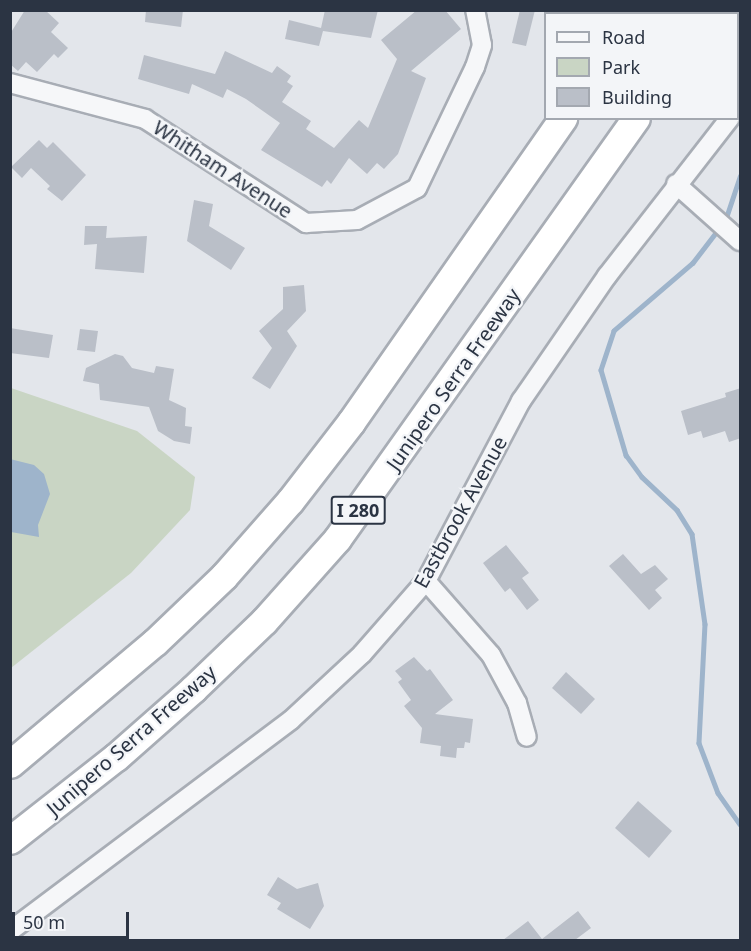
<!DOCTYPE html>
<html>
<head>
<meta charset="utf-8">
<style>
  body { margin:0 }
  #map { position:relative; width:751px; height:951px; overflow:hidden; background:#e3e6eb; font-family:"Noto Sans",sans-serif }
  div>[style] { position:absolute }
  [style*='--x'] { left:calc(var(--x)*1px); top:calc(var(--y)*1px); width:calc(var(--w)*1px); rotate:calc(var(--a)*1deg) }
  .green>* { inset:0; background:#c9d5c4 }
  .water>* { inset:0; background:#9eb4cb }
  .stream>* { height:4.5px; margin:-2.25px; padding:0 2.25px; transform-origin:2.25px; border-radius:2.25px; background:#9eb4cb }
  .building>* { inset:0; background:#babfc8 }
  .roads { filter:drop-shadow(2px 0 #a8adb5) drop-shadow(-2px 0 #a8adb5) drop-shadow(0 2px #a8adb5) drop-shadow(0 -2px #a8adb5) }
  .minor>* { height:18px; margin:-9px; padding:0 9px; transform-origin:9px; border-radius:9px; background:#f6f7f9 }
  .highway>* { height:27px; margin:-13.5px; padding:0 13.5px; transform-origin:13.5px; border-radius:13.5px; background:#fff }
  span { translate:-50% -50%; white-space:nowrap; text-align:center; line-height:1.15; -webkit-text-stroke:4.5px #f3f5f8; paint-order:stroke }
  .shield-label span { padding:2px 4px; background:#f3f5f8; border:2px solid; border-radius:4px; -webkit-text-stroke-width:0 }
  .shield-label { font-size:18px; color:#2b3443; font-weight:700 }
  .street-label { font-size:20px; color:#2b3443 }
  .frame { position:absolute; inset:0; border:12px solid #2b3443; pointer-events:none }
  .legend { position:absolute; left:544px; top:12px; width:195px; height:108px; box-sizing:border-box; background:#f3f5f8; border:2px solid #a3a8b0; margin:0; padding:8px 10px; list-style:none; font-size:18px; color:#2b3443 }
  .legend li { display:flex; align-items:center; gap:12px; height:30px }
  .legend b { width:30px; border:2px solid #a3a8b0 }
  .scale { position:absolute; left:12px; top:912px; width:117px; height:27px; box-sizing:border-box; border:3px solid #2b3443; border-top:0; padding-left:8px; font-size:18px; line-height:21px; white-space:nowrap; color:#2b3443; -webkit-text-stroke:4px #f3f5f8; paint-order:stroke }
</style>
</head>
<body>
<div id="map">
  <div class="green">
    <i style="clip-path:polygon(11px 388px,137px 431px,195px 477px,190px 510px,131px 573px,11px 668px)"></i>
  </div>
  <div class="water">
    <i style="clip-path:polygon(10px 459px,34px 465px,44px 474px,50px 494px,38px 525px,39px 537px,11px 532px)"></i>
  </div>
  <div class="stream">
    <i style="--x:725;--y:221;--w:47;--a:-71.6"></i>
    <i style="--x:720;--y:228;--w:44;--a:127.6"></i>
    <i style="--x:693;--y:263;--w:104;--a:139.3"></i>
    <i style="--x:614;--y:331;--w:41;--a:108.4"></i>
    <i style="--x:601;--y:370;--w:89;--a:73.6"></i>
    <i style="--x:626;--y:455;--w:27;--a:54"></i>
    <i style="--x:642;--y:477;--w:48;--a:43.3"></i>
    <i style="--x:677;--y:510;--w:28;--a:58"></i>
    <i style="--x:692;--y:534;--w:91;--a:81.8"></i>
    <i style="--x:705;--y:624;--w:119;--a:92.9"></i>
    <i style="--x:699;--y:743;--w:53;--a:69.2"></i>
    <i style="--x:718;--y:793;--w:38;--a:55"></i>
  </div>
  <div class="building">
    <i style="clip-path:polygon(25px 10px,45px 10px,59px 23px,51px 32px,68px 48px,58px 58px,54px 54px,37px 72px,26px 62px,18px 71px,10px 64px,10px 34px)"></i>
    <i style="clip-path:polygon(146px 10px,183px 10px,181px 27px,145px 22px)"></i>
    <i style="clip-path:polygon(325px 10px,378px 10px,371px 38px,323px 31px,319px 46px,285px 39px,289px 20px,321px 28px)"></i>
    <i style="clip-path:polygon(417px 10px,445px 10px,461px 29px,411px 71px,426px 78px,398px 154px,384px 169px,377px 163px,367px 174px,349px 158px,331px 184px,327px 180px,322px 187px,261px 150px,280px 123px,246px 99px,227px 89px,223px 98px,192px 84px,189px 94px,138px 79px,144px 55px,215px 74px,225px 51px,272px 73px,277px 66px,291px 76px,287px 82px,293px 86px,282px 102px,311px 121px,306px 129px,334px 148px,359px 120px,368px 128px,397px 59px,381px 40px)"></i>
    <i style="clip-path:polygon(520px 10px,535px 10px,526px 46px,512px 43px)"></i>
    <i style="clip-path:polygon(39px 140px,47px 148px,53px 142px,86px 175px,62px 201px,47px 189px,50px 186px,31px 168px,22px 178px,11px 167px)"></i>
    <i style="clip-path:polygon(194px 200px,213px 204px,209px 226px,245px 248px,231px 270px,187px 241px)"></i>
    <i style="clip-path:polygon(85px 226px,107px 226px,106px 238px,147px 236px,144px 273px,95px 269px,97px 244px,84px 245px)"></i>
    <i style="clip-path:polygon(304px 285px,306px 311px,287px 331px,297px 346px,270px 389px,252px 378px,272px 348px,259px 331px,283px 309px,283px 287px)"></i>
    <i style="clip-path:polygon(10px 328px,53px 335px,49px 358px,10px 353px)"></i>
    <i style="clip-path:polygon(80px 329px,98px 331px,95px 352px,77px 350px)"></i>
    <i style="clip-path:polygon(115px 354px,123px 356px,132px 368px,154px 373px,156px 366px,174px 369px,169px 400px,186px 408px,185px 426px,192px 427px,190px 444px,174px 441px,158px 431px,149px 407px,100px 400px,99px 384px,83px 381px,86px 368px)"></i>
    <i style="clip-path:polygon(741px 388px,741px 438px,729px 442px,725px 431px,703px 438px,701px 431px,688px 435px,681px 411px,726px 397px,725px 393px)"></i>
    <i style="clip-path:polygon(506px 545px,529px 573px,522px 578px,539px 600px,527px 610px,510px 588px,505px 592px,483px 563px)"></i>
    <i style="clip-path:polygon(623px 554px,641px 574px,655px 565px,668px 579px,655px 590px,662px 598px,649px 610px,609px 566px)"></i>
    <i style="clip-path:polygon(414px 657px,427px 671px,430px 669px,453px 700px,435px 714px,473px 719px,470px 743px,465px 742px,464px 748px,457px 748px,456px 758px,440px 756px,441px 746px,420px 743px,422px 728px,404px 706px,411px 700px,398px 682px,402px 679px,395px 671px)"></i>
    <i style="clip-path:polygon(566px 672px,595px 699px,581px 714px,552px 688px)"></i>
    <i style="clip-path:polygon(638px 801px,672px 831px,649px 858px,615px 828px)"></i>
    <i style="clip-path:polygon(278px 877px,297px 889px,318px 883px,324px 906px,310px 929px,277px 909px,281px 903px,267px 895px)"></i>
    <i style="clip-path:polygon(578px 911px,591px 928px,575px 940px,503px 940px,528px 921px,542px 939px)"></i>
  </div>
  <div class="roads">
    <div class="minor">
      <i style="--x:10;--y:83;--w:140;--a:14.9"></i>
      <i style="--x:145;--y:119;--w:192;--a:32.9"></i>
      <i style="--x:306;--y:223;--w:51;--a:-3.4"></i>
      <i style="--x:357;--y:220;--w:68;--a:-28.1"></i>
      <i style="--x:417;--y:188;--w:134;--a:-64.4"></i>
      <i style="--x:475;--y:67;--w:23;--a:-72"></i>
      <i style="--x:482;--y:45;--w:36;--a:-101"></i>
      <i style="--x:676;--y:184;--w:86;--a:41.7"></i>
      <i style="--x:426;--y:581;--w:98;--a:48.7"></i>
      <i style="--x:491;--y:655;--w:55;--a:61.6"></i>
      <i style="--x:517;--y:703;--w:35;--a:74"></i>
      <i style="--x:10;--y:931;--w:351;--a:-36.9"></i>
      <i style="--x:291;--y:720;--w:97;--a:-42.9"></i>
      <i style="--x:362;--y:654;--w:97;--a:-48.8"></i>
      <i style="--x:426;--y:581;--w:204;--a:-62.2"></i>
      <i style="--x:521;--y:401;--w:152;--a:-55.5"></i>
      <i style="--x:607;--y:276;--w:200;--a:-52.1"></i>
    </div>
    <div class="highway">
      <i style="--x:636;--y:14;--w:4;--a:-63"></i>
      <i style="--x:710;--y:14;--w:4;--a:-63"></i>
      <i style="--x:10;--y:764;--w:189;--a:-40.1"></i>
      <i style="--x:155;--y:642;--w:95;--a:-43.7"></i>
      <i style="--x:224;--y:576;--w:100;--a:-48.7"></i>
      <i style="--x:290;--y:501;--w:100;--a:-52.3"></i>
      <i style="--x:351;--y:422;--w:371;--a:-55.1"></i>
      <i style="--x:10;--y:840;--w:135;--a:-38.1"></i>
      <i style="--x:116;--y:757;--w:103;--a:-41.4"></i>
      <i style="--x:193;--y:689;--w:98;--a:-43.8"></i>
      <i style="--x:264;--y:621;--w:110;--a:-48.3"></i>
      <i style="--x:337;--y:539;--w:516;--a:-54.62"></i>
    </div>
  </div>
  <div class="shield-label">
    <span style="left:358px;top:510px">I 280</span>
  </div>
  <div class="street-label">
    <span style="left:223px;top:169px;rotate:33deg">Whitham Avenue</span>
    <span style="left:453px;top:379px;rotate:-55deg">Junipero Serra Freeway</span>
    <span style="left:460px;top:512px;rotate:-61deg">Eastbrook Avenue</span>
    <span style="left:131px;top:740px;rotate:-41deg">Junipero Serra Freeway</span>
  </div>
  <div class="frame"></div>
  <ul class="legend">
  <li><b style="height:8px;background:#f6f7f9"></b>Road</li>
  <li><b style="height:16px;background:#c9d5c4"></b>Park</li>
  <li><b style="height:16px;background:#babfc8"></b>Building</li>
  </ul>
  <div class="scale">50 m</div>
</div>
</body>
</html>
